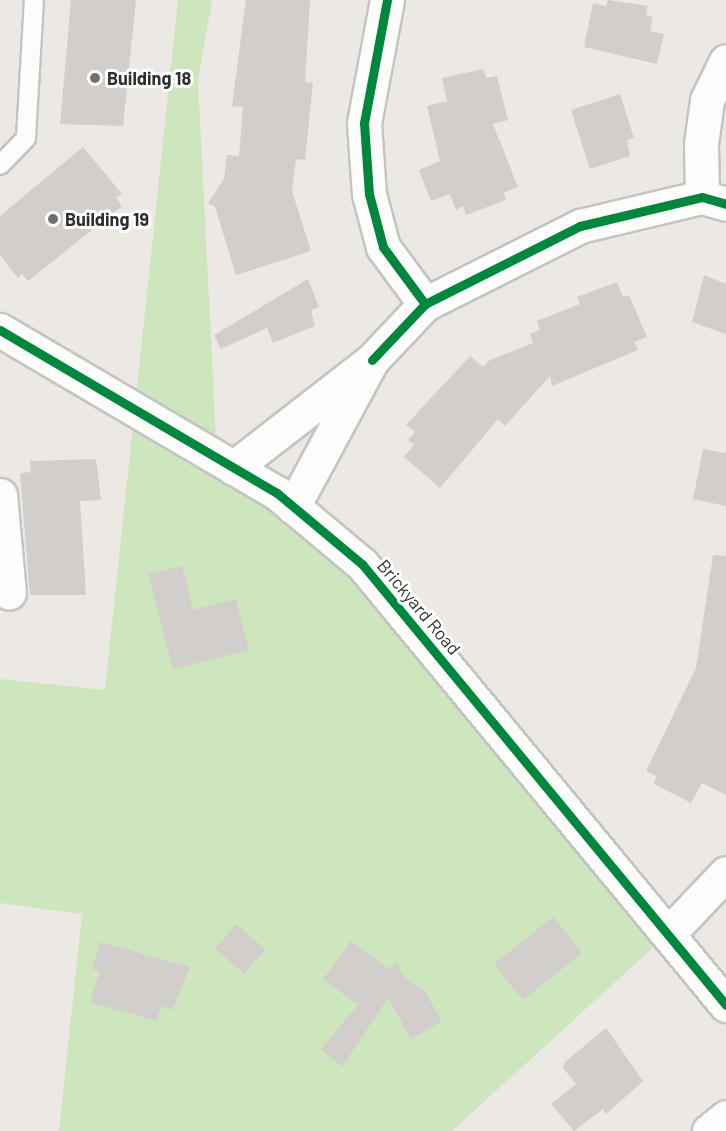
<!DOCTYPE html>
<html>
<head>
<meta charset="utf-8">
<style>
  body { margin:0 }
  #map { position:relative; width:726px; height:1131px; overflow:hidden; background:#ece8e4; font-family:Barlow,sans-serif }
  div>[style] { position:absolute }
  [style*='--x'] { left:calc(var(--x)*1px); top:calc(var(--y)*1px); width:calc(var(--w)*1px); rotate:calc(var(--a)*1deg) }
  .green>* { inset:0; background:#cee6be }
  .building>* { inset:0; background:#d1cecb }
  .roads { filter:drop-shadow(2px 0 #c5c4c5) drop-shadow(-2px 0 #c5c4c5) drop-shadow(0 2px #c5c4c5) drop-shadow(0 -2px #c5c4c5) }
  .lane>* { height:18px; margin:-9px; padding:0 9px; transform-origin:9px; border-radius:9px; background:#fcfcfb }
  .street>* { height:33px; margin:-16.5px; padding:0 16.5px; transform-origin:16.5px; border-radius:16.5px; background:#fcfcfb }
  .secondary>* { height:33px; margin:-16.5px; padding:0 16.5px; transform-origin:16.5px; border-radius:16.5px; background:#fcfcfb }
  .cycleway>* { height:9px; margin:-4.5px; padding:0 4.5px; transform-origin:4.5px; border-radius:4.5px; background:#00873e }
  .dots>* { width:16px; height:16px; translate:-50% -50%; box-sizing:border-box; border:3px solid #fff; border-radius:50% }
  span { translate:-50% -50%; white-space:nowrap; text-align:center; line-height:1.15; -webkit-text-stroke:6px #fff; paint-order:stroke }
  .poi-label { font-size:18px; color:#2e2e2e; font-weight:700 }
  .left { translate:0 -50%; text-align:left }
  .street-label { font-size:18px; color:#2e2e2e }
</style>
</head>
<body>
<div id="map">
  <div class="green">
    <i style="clip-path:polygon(178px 0,212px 0,198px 81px,217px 458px,277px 493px,670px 932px,452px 1131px,59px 1131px,82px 914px,0 903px,0 679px,105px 690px)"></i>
  </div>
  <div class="building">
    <i style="clip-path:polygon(71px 0,136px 0,123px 126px,60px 124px)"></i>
    <i style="clip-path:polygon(246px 0,310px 0,305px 82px,313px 83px,305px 160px,296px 159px,292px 191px,311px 251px,236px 275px,215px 207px,208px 203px,224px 179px,227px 155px,239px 156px,243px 107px,232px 106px)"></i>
    <i style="clip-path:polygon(608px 0,648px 6px,646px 15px,653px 17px,650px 31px,664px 34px,657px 64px,584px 47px,593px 3px,606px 6px)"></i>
    <i style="clip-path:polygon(483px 69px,486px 78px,497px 76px,508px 120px,493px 124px,518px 187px,503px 193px,506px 200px,466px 215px,463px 206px,456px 210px,450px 194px,431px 201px,419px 170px,440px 161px,427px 106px,447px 101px,442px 78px)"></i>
    <i style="clip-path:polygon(620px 94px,634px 138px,627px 140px,630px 156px,590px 169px,571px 110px)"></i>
    <i style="clip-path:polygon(83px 147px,122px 194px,116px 198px,122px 206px,28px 281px,22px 274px,18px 278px,0 255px,0 216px)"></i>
    <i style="clip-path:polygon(704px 275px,726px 284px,726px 334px,692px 322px)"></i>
    <i style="clip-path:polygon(308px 279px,319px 307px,311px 310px,315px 326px,273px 343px,267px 328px,221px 349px,214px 335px)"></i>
    <i style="clip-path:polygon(617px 282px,623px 297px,629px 295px,647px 337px,634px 342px,638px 350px,552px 386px,550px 376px,505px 426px,498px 419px,440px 488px,404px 457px,414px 445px,408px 440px,415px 432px,406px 425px,470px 356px,483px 367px,490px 360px,533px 343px,530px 334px,540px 330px,537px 321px,580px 304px,577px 297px)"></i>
    <i style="clip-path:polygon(703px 449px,726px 453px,726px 506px,693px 499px)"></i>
    <i style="clip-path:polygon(96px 459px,101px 500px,80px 501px,86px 595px,30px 595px,20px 473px,31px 472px,30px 461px)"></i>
    <i style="clip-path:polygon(713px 555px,726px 556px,726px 795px,702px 783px,691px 803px,654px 784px,657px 776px,646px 771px,696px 668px)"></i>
    <i style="clip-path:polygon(182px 566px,193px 610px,236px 599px,249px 650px,173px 669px,148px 574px)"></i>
    <i style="clip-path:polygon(553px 917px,582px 953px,523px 1000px,494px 964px)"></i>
    <i style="clip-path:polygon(236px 924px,265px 949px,244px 974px,215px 949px)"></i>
    <i style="clip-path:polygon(351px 941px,389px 969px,398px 963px,402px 975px,425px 992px,442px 1021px,411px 1039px,388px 998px,342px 1067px,321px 1049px,358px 1005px,323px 979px)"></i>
    <i style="clip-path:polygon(100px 942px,190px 967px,172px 1010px,161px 1006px,156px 1021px,90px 1002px,100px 971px,92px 969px)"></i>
    <i style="clip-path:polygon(606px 1028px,643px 1081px,606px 1114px,603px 1109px,574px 1131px,551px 1104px,576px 1084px,563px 1068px,565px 1062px)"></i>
  </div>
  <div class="roads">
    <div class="lane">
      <i style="--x:0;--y:165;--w:37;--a:-46"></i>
      <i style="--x:26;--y:138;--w:138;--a:-86.7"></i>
    </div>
    <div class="street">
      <i style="--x:387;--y:0;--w:125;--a:100.6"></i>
      <i style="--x:364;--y:123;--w:71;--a:86"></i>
      <i style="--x:369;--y:194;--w:55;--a:75.2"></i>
      <i style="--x:383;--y:247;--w:71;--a:53.6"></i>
      <i style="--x:702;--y:197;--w:53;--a:-91.1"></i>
      <i style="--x:701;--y:144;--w:44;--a:-82.2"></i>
      <i style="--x:707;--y:100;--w:43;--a:-64"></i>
      <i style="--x:372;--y:360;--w:77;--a:-46.6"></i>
      <i style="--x:425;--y:304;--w:174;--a:-26.7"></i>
      <i style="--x:580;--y:226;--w:125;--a:-13.4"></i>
      <i style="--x:702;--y:197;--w:25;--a:16"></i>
      <i style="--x:233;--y:468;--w:176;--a:-37.8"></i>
      <i style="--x:372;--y:360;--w:167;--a:118.3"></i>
      <i style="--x:0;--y:495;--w:98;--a:84.8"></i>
      <i style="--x:670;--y:932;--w:81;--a:-46.5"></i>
      <i style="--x:709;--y:1131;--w:22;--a:-39"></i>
    </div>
    <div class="secondary">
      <i style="--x:0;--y:330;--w:321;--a:30.5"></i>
      <i style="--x:277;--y:493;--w:111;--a:39.9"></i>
      <i style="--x:362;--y:564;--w:572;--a:50.46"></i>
    </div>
  </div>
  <div class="cycleway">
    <i style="--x:387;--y:0;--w:125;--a:100.6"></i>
    <i style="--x:364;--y:123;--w:71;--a:86"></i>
    <i style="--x:369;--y:194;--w:55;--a:75.2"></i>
    <i style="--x:383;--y:247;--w:71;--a:53.6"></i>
    <i style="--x:0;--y:330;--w:321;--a:30.5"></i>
    <i style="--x:277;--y:493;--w:111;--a:39.9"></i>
    <i style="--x:362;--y:564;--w:572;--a:50.46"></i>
    <i style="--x:372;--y:360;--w:77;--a:-46.6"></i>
    <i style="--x:425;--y:304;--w:174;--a:-26.7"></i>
    <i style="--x:580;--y:226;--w:125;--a:-13.4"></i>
    <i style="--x:702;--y:197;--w:25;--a:16"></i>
  </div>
  <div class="dots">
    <i style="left:95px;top:78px;background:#706f6e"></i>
    <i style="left:53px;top:219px;background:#706f6e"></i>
  </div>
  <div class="poi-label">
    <span class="left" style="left:107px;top:78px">Building 18</span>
    <span class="left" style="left:65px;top:219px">Building 19</span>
  </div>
  <div class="street-label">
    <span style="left:419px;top:607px;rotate:50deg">Brickyard Road</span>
  </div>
</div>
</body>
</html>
